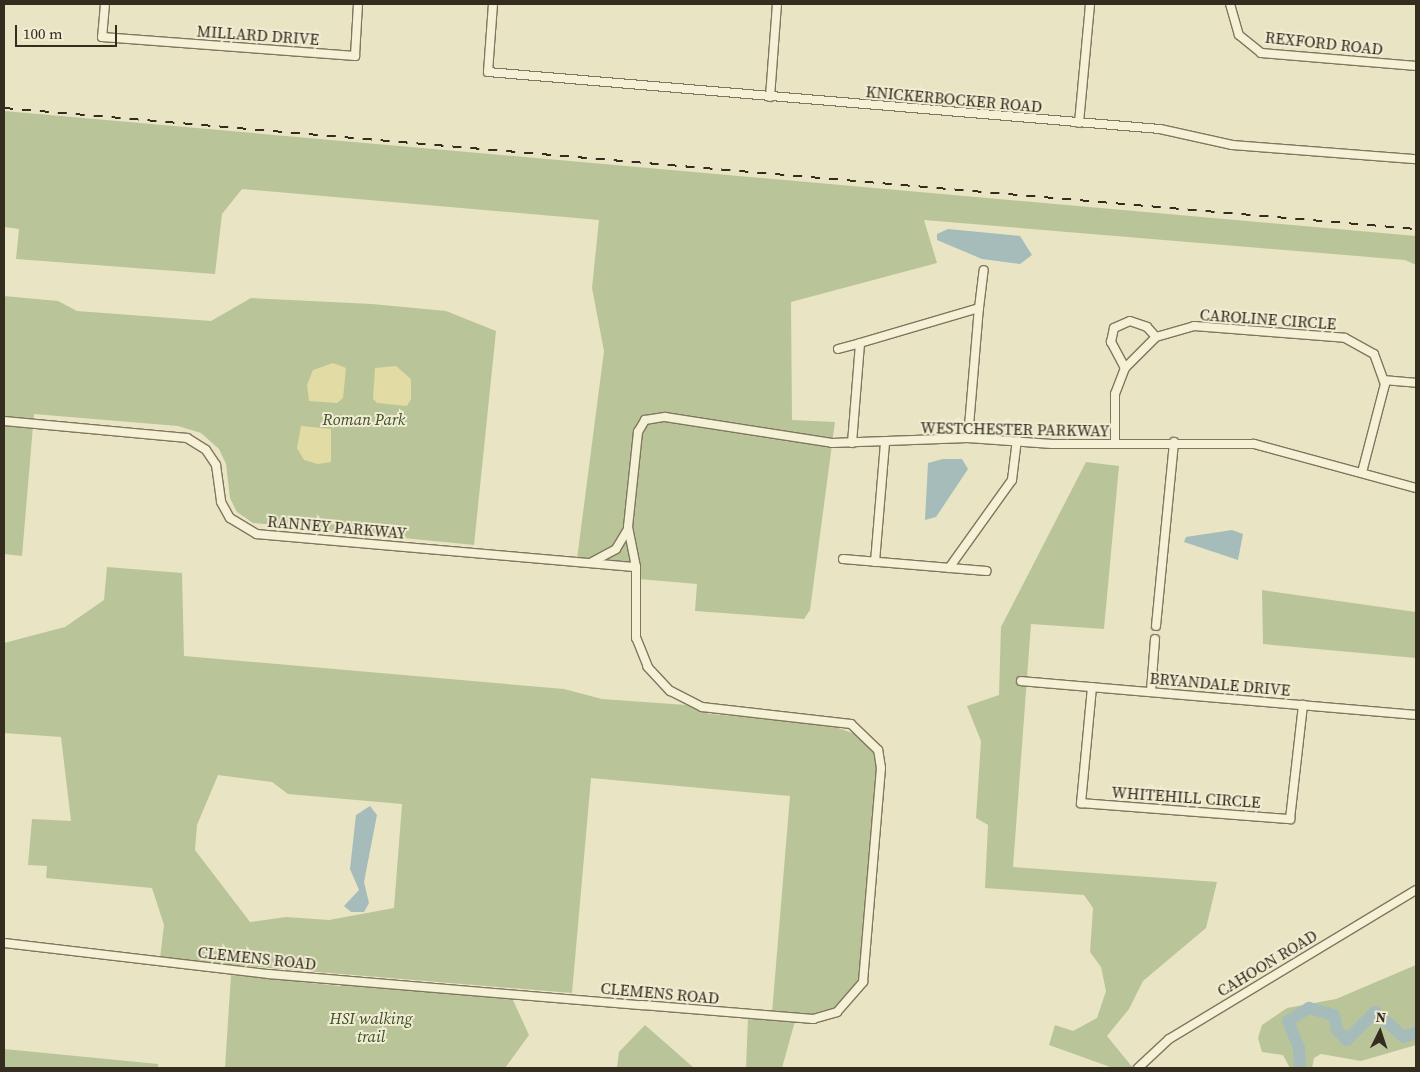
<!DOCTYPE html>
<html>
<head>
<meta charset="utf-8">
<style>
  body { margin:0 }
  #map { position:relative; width:1420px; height:1072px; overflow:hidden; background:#e9e4c4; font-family:"Source Serif 4",serif }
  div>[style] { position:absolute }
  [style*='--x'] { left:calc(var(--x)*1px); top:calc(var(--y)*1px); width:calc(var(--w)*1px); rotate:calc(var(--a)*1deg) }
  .green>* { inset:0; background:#b9c599 }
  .sand>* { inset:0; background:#e2dca4 }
  .water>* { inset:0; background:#a5bcba }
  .river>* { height:12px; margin:-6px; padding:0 6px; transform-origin:6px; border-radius:6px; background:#a5bcba }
  .roads { filter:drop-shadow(1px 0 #81765d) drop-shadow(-1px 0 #81765d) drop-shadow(0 1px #81765d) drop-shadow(0 -1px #81765d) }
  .minor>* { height:8px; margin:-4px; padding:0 4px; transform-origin:4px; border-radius:4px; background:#f5f1d6 }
  .rail>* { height:2px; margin-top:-1px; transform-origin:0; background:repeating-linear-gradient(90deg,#332c1f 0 9px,transparent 0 18px) }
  span { translate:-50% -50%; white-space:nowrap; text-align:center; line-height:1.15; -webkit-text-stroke:4px #f1edd3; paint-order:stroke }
  .street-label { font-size:16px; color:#332c1f }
  .park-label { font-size:16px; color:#3d4d28; font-style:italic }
  .frame { position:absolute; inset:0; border:5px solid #332c1f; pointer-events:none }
  .north { position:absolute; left:1355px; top:1007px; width:50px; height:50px; -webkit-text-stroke:4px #f1edd3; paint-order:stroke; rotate:4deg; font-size:14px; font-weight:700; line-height:20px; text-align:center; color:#332c1f }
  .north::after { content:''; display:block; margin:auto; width:18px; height:22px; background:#332c1f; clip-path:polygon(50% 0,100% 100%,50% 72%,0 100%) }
  .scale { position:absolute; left:15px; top:25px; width:102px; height:22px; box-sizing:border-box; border:2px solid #332c1f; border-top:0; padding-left:6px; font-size:15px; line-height:18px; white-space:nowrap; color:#332c1f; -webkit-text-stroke:4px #f1edd3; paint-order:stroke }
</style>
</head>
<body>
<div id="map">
  <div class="green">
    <i style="clip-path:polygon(4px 111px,1416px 236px,1416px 265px,1405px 260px,924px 220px,937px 263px,791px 302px,792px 420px,835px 422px,810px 610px,804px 619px,695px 611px,697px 584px,639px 579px,638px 563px,577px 559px,604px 351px,592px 288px,599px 220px,242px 189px,222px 214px,215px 274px,16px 259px,19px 229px,4px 227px)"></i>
    <i style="clip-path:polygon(4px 296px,58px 301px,77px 311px,211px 321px,251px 298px,372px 304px,446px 311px,496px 331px,474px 545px,253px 523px,237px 512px,230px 498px,226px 464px,219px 449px,201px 433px,178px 426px,34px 414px,22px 556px,4px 554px)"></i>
    <i style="clip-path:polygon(1086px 462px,1119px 466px,1104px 629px,1031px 624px,1013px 867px,1217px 882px,1206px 928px,1143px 981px,1129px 1009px,1107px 1036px,1133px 1068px,1113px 1068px,1049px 1045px,1055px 1025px,1073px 1031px,1097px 1018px,1106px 991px,1101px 967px,1090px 952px,1093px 908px,1084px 895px,985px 888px,988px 825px,976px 818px,981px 741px,967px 706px,999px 695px,1001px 627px)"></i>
    <i style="clip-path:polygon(evenodd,107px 567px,182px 573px,184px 656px,564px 689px,602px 699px,686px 705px,710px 714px,827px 724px,858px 735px,875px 754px,878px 769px,859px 981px,835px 1009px,813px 1016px,772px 1013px,790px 796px,591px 778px,572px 993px,160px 959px,164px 925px,152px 888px,46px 878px,47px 866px,28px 865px,32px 819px,71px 821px,61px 737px,4px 733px,4px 643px,65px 627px,104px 600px,107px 567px,218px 775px,272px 782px,288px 794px,402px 804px,394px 908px,329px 920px,286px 917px,250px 922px,195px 850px,197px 825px,218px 775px)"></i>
    <i style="clip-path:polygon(1262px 590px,1416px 612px,1416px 658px,1263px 644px)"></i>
    <i style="clip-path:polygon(1416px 965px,1416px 1045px,1361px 1061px,1321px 1054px,1314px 1058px,1312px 1068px,1290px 1068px,1283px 1055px,1262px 1052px,1258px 1038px,1262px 1025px,1287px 1008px,1336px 999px)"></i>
    <i style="clip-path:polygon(231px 975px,341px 986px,341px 980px,512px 998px,529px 1035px,505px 1068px,225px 1068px)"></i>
    <i style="clip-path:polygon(748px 1017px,795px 1021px,782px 1068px,746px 1068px)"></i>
    <i style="clip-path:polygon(645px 1025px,694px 1068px,617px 1068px,619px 1052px)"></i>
    <i style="clip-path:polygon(4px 1049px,158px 1064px,158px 1068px,4px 1068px)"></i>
  </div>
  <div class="sand">
    <i style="clip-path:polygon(333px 363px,346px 368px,343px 398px,337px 403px,309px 401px,307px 385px,313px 370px)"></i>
    <i style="clip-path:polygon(396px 366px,411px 379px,411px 399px,407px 406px,377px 403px,373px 399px,375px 368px)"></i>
    <i style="clip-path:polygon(301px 426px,331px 429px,331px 462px,318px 464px,304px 460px,297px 448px)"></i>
  </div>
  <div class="water">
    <i style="clip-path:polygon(948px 229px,1020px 236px,1032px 255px,1020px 264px,982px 259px,937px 240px,937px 234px)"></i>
    <i style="clip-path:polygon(943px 459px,962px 459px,968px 469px,936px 517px,925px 520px,928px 463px)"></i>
    <i style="clip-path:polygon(1232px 530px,1243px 534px,1238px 560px,1184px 542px,1186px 537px)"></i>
    <i style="clip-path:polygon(370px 806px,377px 815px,364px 882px,369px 903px,364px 912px,351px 912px,344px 906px,359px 890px,350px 869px,356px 815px)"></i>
  </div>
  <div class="river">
    <i style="--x:1300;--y:1068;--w:20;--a:-93"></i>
    <i style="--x:1299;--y:1048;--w:29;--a:-112"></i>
    <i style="--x:1288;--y:1021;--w:25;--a:-32"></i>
    <i style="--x:1309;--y:1008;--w:26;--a:16"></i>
    <i style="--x:1334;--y:1015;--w:15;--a:79"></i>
    <i style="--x:1337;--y:1030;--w:14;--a:45"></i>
    <i style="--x:1347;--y:1040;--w:40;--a:-45"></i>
    <i style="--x:1375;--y:1012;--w:38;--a:41"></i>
    <i style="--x:1404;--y:1037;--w:13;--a:-18"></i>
  </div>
  <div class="roads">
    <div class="minor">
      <i style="--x:105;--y:4;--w:33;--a:95"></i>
      <i style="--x:102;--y:37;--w:254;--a:4.3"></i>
      <i style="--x:355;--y:56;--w:52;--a:-86.7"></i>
      <i style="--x:493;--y:4;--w:68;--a:94.2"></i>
      <i style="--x:488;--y:72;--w:674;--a:4.85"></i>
      <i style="--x:1160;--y:129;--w:74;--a:12.5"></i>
      <i style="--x:1232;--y:145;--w:185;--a:4.4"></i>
      <i style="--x:1230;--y:4;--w:32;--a:74"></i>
      <i style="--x:1239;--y:35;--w:28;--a:39"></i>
      <i style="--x:1261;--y:53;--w:156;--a:4.8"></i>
      <i style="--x:770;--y:97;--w:93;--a:-85.7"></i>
      <i style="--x:1079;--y:123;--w:120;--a:-84.7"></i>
      <i style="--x:838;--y:349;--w:23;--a:-15"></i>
      <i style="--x:1125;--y:368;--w:30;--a:-118"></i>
      <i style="--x:1111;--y:342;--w:14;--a:-78"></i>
      <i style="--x:1114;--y:328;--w:17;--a:-24"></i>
      <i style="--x:1130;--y:321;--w:18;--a:19"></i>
      <i style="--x:1147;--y:327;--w:13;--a:48"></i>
      <i style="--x:1384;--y:380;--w:32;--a:5"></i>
      <i style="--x:4;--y:421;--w:184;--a:5.3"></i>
      <i style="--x:187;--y:438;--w:22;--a:32"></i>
      <i style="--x:206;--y:450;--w:18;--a:56"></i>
      <i style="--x:216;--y:465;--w:37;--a:82"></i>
      <i style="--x:221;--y:502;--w:18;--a:61"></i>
      <i style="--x:230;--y:518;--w:31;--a:31"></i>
      <i style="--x:257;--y:534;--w:380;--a:5"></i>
      <i style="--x:968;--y:438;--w:130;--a:-85.2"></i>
      <i style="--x:852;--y:443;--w:100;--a:-85.4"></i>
      <i style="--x:860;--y:343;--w:124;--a:-16.4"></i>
      <i style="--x:979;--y:308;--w:38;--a:-83"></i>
      <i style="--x:1115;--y:444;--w:50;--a:-90"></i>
      <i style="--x:1115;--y:394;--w:28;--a:-69"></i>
      <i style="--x:1125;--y:368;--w:44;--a:-45"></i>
      <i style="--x:1156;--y:337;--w:40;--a:-16"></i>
      <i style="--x:1194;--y:326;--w:151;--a:4.5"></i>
      <i style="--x:1345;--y:338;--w:33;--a:29"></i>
      <i style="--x:1374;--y:354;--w:32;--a:70"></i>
      <i style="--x:1385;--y:384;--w:91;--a:104.6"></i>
      <i style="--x:843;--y:559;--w:144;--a:4.8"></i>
      <i style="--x:592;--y:562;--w:27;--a:-28"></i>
      <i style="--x:616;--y:549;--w:23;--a:-59"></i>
      <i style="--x:875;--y:562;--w:120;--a:-85.2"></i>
      <i style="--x:949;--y:568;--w:108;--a:-54.4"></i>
      <i style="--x:1012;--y:480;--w:39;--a:-83"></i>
      <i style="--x:1156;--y:626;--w:185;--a:-84.4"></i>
      <i style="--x:1021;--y:681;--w:396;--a:4.9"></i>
      <i style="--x:1092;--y:687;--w:117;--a:95.4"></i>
      <i style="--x:1081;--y:803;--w:210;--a:4.4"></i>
      <i style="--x:1290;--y:819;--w:115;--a:-83.5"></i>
      <i style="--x:1151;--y:691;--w:52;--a:-85.6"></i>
      <i style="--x:4;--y:943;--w:267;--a:6.7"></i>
      <i style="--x:269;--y:974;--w:374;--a:4.8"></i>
      <i style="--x:642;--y:1005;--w:172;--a:4.7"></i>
      <i style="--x:813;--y:1019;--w:25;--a:-16"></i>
      <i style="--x:837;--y:1012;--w:40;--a:-49"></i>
      <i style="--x:863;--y:982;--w:215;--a:-85.2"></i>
      <i style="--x:881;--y:768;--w:18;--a:-99"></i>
      <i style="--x:878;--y:750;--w:37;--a:-136"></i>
      <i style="--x:851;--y:724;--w:150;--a:-173.5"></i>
      <i style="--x:702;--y:707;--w:36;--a:-153"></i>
      <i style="--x:670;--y:691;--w:33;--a:-133"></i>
      <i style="--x:648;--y:667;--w:31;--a:-112"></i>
      <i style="--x:636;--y:638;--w:71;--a:-90"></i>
      <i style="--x:636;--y:567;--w:41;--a:-101.3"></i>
      <i style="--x:628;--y:527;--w:96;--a:-84"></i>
      <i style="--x:638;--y:432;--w:14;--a:-60"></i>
      <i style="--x:645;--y:420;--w:20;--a:-9"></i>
      <i style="--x:665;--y:417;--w:169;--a:8.8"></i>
      <i style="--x:832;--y:443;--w:136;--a:-2.1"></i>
      <i style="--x:968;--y:438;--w:84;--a:4.1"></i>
      <i style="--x:1052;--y:444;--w:202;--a:0"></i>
      <i style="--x:1254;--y:444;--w:168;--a:15.2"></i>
      <i style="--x:1138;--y:1068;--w:42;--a:-43.1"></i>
      <i style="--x:1169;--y:1039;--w:288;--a:-31.1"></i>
    </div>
  </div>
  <div class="rail">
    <i style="--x:4;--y:108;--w:1417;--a:4.9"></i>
  </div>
  <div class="street-label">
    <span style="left:258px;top:35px;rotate:4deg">MILLARD DRIVE</span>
    <span style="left:1324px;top:43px;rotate:6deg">REXFORD ROAD</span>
    <span style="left:954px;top:99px;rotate:5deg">KNICKERBOCKER ROAD</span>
    <span style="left:1268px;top:319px;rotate:4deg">CAROLINE CIRCLE</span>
    <span style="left:1015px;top:429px;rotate:1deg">WESTCHESTER PARKWAY</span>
    <span style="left:337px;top:527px;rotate:5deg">RANNEY PARKWAY</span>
    <span style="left:1220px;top:684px;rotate:5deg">BRYANDALE DRIVE</span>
    <span style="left:1186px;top:797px;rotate:4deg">WHITEHILL CIRCLE</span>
    <span style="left:257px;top:958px;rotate:6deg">CLEMENS ROAD</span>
    <span style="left:1267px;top:963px;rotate:-31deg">CAHOON ROAD</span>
    <span style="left:660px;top:993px;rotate:5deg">CLEMENS ROAD</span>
  </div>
  <div class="park-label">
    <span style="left:364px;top:419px">Roman Park</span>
    <span style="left:371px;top:1027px">HSI walking<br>trail</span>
  </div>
  <div class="frame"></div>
  <div class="north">N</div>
  <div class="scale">100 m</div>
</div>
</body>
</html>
